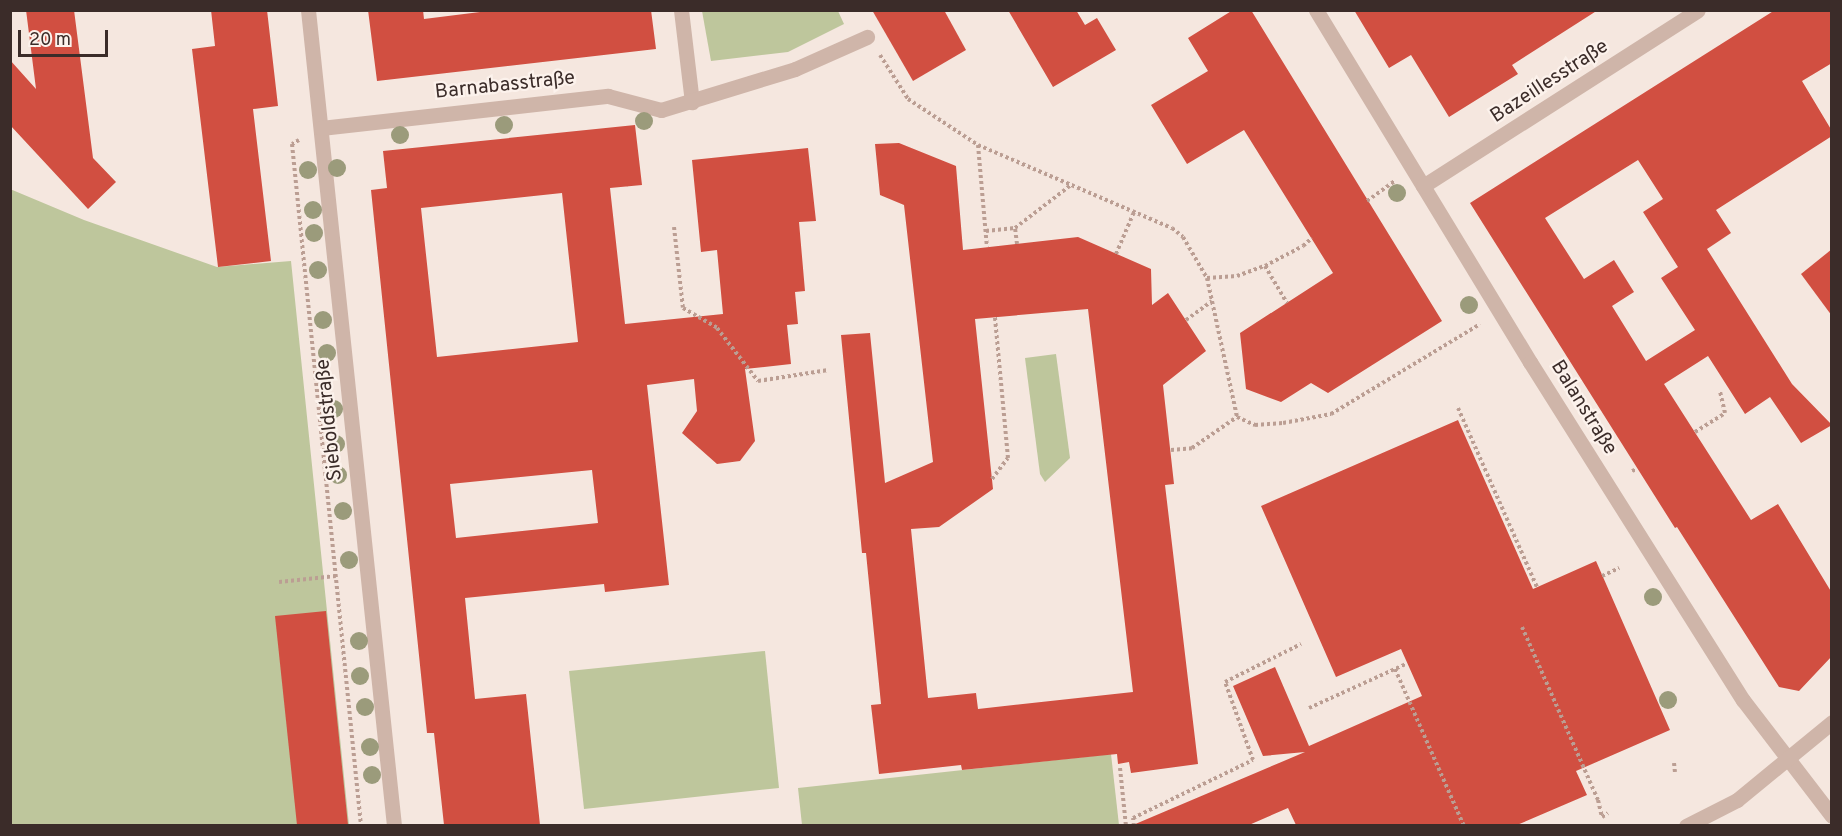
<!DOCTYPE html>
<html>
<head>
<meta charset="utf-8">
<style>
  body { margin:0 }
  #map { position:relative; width:1842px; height:836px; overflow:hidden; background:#f5e7df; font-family:Overpass,sans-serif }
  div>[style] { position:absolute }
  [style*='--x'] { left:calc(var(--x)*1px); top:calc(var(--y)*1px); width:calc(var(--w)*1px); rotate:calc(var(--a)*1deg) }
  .green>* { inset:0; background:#bec69c }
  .building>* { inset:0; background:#d14f41 }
  .path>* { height:4px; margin-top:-2px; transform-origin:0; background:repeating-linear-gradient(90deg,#bb9e93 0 3px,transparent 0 6px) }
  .minor>* { height:15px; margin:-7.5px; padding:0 7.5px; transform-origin:7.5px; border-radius:7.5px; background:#cfb5a9 }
  .trees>* { width:18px; height:18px; margin:-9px; border-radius:50%; background:#9b9b7b }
  span { translate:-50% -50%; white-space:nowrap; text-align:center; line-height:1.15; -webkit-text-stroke:4.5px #fcf2ec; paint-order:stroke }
  .street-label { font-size:20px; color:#3b2c29 }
  .frame { position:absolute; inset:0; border:12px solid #3b2c29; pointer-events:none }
  .scale { position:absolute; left:18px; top:30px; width:90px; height:27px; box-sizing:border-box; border:3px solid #3b2c29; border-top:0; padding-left:8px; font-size:18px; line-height:21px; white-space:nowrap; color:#3b2c29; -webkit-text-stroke:4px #fcf2ec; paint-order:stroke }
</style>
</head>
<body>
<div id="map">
  <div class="green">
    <i style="clip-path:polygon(702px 11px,838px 11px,844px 24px,788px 52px,711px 61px)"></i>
    <i style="clip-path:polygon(10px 189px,84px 220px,217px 267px,291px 261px,349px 825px,11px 825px)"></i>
    <i style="clip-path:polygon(1056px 354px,1070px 458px,1045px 482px,1040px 474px,1025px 358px)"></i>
    <i style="clip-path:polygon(765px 651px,779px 788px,584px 809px,569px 671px)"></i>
    <i style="clip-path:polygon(1111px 754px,1119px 825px,802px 825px,798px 788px)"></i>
  </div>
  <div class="building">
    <i style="clip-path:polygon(26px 10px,74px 10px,93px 158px,116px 182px,88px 209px,10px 125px,10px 60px,36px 89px)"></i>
    <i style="clip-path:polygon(211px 10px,267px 10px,278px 106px,253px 109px,271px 261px,218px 267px,192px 49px,215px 46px)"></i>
    <i style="clip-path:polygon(368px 10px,423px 10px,424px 19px,496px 10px,651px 10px,656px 49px,377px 81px)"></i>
    <i style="clip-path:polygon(872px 10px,944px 10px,966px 50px,913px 81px)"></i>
    <i style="clip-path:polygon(1008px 10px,1076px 10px,1085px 25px,1097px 18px,1116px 50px,1053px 87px)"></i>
    <i style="clip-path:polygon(1233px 10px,1251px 10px,1442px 321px,1328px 393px,1311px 383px,1281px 402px,1246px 389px,1240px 333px,1333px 273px,1244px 130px,1187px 164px,1151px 105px,1208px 71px,1188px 38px)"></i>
    <i style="clip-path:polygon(1354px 10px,1598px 10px,1512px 65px,1518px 74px,1449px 117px,1411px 55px,1389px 68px)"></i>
    <i style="clip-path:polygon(evenodd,1775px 10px,1832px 10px,1832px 63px,1802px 81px,1832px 131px,1832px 136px,1716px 210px,1731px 233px,1707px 249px,1792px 384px,1832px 425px,1801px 443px,1770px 397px,1745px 414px,1708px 356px,1664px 384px,1751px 520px,1778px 504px,1832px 593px,1832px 656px,1799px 691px,1779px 687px,1677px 527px,1675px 528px,1470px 203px,1775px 10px,1638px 160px,1663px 199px,1643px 212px,1678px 267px,1661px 278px,1695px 330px,1646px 361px,1612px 306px,1634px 292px,1614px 260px,1584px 279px,1545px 218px,1638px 160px)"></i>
    <i style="clip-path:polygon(evenodd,635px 125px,642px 185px,610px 188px,625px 324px,723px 314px,717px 250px,701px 252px,692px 160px,808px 148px,816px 221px,799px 222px,805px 291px,795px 292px,798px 324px,787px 325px,791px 364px,745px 369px,755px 441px,740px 461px,717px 464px,682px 433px,697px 411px,694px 379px,647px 385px,669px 585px,605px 592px,604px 584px,465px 598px,475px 699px,526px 694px,540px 825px,444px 825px,434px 733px,427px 733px,371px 190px,387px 188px,383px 151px,635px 125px,562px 193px,578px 342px,437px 357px,421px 208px,562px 193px,635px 125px,592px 470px,598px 523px,456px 538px,450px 484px,592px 470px)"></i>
    <i style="clip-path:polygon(evenodd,899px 143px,956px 166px,963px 250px,1078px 237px,1151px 269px,1152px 305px,1168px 293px,1206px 351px,1163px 385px,1174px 484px,1165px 485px,1198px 764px,1131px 773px,1129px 762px,1118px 764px,1117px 754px,962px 770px,961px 765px,879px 774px,871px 705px,881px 704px,866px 553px,862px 553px,841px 335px,870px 333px,885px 483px,933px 462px,904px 205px,880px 195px,875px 144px,899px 143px,1088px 309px,1133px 692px,978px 709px,976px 693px,928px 698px,911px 529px,939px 527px,993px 489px,975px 319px,1088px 309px)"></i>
    <i style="clip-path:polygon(1832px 249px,1832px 316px,1801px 274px)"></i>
    <i style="clip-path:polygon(1458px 420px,1533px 589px,1596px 561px,1670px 730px,1576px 771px,1587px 795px,1517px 825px,1296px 825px,1288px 808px,1249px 825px,1133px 825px,1305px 752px,1263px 756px,1233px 686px,1275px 667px,1309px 746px,1422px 696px,1401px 649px,1336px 677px,1261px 506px)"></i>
    <i style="clip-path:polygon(326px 611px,348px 825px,297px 825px,275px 616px)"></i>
  </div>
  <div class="path">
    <i style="--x:880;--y:55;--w:52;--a:57.5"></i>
    <i style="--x:908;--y:99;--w:84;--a:33.3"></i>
    <i style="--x:978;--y:145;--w:211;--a:23.2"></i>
    <i style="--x:1172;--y:228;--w:14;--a:39"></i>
    <i style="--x:1183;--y:237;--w:48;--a:59.7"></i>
    <i style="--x:1207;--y:278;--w:30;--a:-4"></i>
    <i style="--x:1237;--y:276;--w:30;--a:-20"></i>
    <i style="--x:1265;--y:266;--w:43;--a:-27.8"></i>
    <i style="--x:1303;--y:246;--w:12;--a:-42"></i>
    <i style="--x:299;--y:140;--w:8;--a:150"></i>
    <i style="--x:292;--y:144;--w:685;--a:84.22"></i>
    <i style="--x:978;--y:145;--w:102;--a:85"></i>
    <i style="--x:1367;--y:201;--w:34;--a:-36"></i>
    <i style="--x:674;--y:227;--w:81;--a:83.7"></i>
    <i style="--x:683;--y:308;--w:39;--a:30"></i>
    <i style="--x:717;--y:328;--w:67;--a:52.3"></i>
    <i style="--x:758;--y:381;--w:71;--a:-8.9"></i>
    <i style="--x:986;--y:231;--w:29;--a:-6"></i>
    <i style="--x:1017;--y:244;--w:16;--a:-97"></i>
    <i style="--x:1015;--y:228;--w:71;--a:-37.5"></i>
    <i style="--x:1116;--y:254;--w:46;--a:-66.8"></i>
    <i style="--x:1265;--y:266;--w:43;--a:59.3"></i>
    <i style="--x:1207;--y:278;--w:142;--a:77.8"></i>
    <i style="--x:1237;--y:417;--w:20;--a:24"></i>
    <i style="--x:1255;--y:425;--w:28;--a:-4"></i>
    <i style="--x:1283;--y:423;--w:49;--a:-10.6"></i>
    <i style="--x:1331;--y:414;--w:174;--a:-31.1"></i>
    <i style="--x:1186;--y:320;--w:32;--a:-36"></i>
    <i style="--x:1458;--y:408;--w:196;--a:66.2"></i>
    <i style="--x:1695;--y:432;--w:36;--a:-32"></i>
    <i style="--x:1725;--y:413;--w:23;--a:-103"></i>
    <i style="--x:1171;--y:450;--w:21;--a:-5"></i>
    <i style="--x:1192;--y:448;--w:55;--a:-34.6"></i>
    <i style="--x:1632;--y:471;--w:5;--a:-22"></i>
    <i style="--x:992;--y:479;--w:26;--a:-53"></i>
    <i style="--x:1008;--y:458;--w:142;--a:-95.3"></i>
    <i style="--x:1602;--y:576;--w:19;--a:-25"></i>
    <i style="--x:279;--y:582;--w:57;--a:-6"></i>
    <i style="--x:1522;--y:627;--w:189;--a:66.3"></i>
    <i style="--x:1598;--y:800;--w:17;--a:77"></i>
    <i style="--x:1602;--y:817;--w:7;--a:-34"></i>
    <i style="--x:1395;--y:669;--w:171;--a:66.3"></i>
    <i style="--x:1309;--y:708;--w:107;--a:-24.4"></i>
    <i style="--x:1674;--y:763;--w:9;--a:84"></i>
    <i style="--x:1120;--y:768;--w:58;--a:84.1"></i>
    <i style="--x:1134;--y:826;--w:8;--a:-97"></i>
    <i style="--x:1133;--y:818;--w:133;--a:-25.8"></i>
    <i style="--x:1253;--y:760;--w:83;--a:-109.7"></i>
    <i style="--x:1225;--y:682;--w:85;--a:-26.6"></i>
  </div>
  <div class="minor">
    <i style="--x:308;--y:10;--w:821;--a:83.98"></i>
    <i style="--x:681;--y:10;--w:93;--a:83.2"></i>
    <i style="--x:1316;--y:10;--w:412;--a:58.7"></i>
    <i style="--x:1530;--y:362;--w:400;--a:57.8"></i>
    <i style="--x:1743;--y:700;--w:146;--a:52.5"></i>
    <i style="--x:321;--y:128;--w:289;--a:-6.4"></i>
    <i style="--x:608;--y:96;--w:55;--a:14.8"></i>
    <i style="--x:661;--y:110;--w:140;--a:-17"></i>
    <i style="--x:795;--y:69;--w:79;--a:-24"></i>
    <i style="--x:1423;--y:186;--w:326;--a:-32.6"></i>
    <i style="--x:1686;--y:826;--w:57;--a:-27"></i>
    <i style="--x:1737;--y:800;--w:123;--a:-39.4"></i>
  </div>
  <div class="trees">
    <i style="left:644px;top:121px"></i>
    <i style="left:504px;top:125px"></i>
    <i style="left:400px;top:135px"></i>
    <i style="left:337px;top:168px"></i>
    <i style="left:308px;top:170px"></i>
    <i style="left:1397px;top:193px"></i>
    <i style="left:313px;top:210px"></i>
    <i style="left:314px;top:233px"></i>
    <i style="left:318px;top:270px"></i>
    <i style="left:1469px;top:305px"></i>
    <i style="left:323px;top:320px"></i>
    <i style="left:327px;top:353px"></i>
    <i style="left:334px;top:409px"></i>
    <i style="left:336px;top:444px"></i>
    <i style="left:338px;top:475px"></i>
    <i style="left:343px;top:511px"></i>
    <i style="left:349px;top:560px"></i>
    <i style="left:1653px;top:597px"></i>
    <i style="left:359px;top:641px"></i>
    <i style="left:360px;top:676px"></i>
    <i style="left:1668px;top:700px"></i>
    <i style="left:365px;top:707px"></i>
    <i style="left:370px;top:747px"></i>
    <i style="left:372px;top:775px"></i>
  </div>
  <div class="street-label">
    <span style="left:1550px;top:82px;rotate:-33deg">Bazeillesstraße</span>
    <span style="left:505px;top:86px;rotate:-6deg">Barnabasstraße</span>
    <span style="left:1583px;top:408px;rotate:58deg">Balanstraße</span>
    <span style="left:330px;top:420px;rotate:-96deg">Sieboldstraße</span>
  </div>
  <div class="frame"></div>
  <div class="scale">20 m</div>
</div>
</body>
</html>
